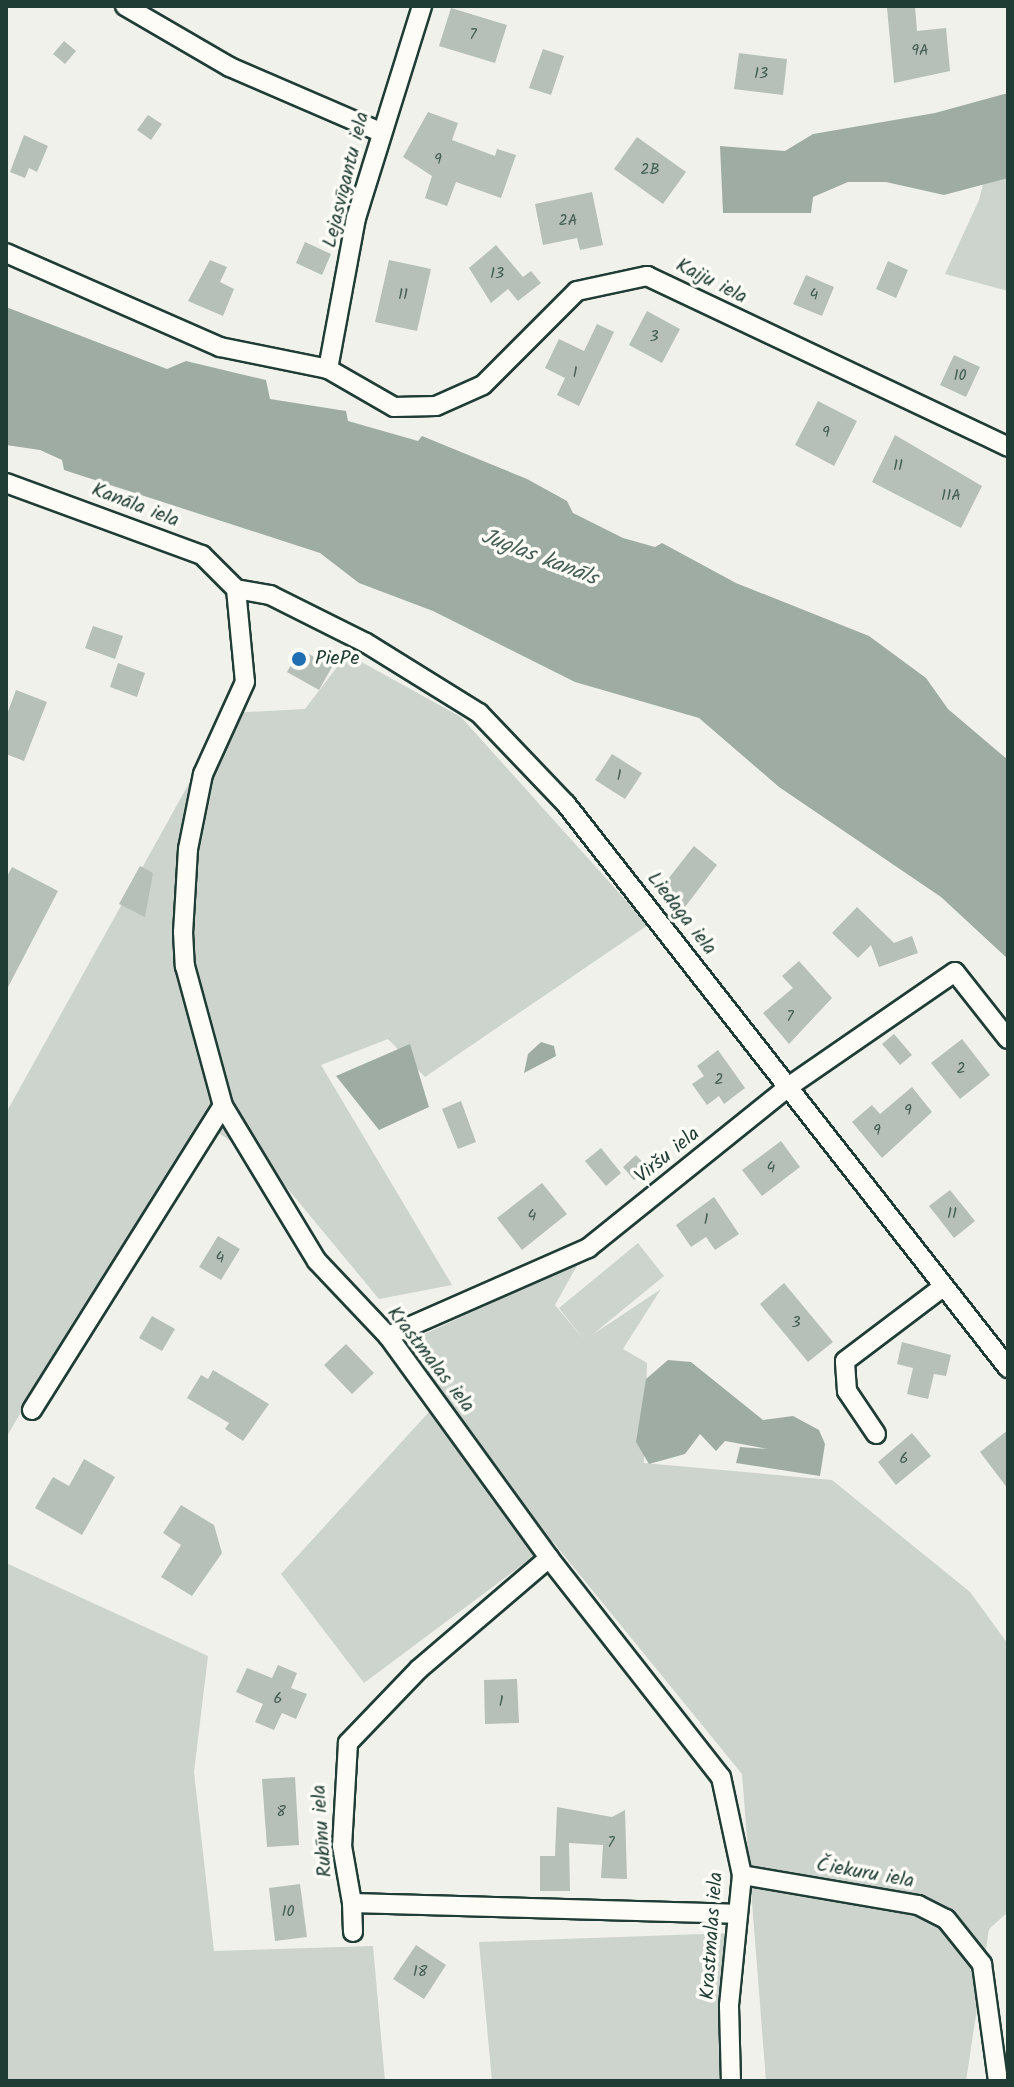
<!DOCTYPE html>
<html>
<head>
<meta charset="utf-8">
<style>
  body { margin:0 }
  #map { position:relative; width:1014px; height:2087px; overflow:hidden; background:#f0f1eb; font-family:Kalam,sans-serif }
  div>[style] { position:absolute }
  [style*='--x'] { left:calc(var(--x)*1px); top:calc(var(--y)*1px); width:calc(var(--w)*1px); rotate:calc(var(--a)*1deg) }
  .green>* { inset:0; background:#cdd3cd }
  .water>* { inset:0; background:#9faca4 }
  .building>* { inset:0; background:#b6bfb8 }
  .roads { filter:drop-shadow(2px 0 #1f3d34) drop-shadow(-2px 0 #1f3d34) drop-shadow(0 2px #1f3d34) drop-shadow(0 -2px #1f3d34) }
  .minor>* { height:18px; margin:-9px; padding:0 9px; transform-origin:9px; border-radius:9px; background:#fdfcf7 }
  .dots>* { width:22px; height:22px; translate:-50% -50%; box-sizing:border-box; border:4px solid #fdfcf7; border-radius:50% }
  span { translate:-50% -50%; white-space:nowrap; text-align:center; line-height:1.15; -webkit-text-stroke:7px #fdfcf7; paint-order:stroke }
  .number-label { font-size:16px; color:#455e55 }
  .number-label span { -webkit-text-stroke-width:0 }
  .street-label { font-size:20px; color:#1f3d34 }
  .poi-label { font-size:20px; color:#1f3d34 }
  .left { translate:0 -50%; text-align:left }
  .water-label { font-size:22px; color:#455e56; font-style:italic }
  .frame { position:absolute; inset:0; border:8px solid #1f3d34; pointer-events:none }
</style>
</head>
<body>
<div id="map">
  <div class="green">
    <i style="clip-path:polygon(1008px 112px,1008px 291px,945px 274px,979px 200px,1000px 116px)"></i>
    <i style="clip-path:polygon(347px 654px,461px 717px,648px 925px,425px 1077px,388px 1039px,321px 1065px,452px 1285px,379px 1299px,268px 1165px,203px 1123px,73px 1322px,6px 1438px,6px 1113px,228px 713px,305px 709px)"></i>
    <i style="clip-path:polygon(638px 1243px,664px 1276px,592px 1335px,661px 1289px,623px 1349px,647px 1363px,644px 1463px,832px 1480px,970px 1592px,1008px 1644px,1008px 1912px,989px 1929px,966px 2081px,766px 2081px,742px 1774px,553px 1542px,364px 1683px,281px 1574px,439px 1401px,414px 1339px,579px 1262px,555px 1305px,585px 1341px,559px 1308px)"></i>
    <i style="clip-path:polygon(6px 1563px,208px 1656px,194px 1772px,214px 1951px,373px 1946px,385px 2081px,6px 2081px)"></i>
    <i style="clip-path:polygon(731px 1933px,720px 2081px,492px 2081px,479px 1942px)"></i>
  </div>
  <div class="water">
    <i style="clip-path:polygon(1008px 93px,1008px 178px,944px 195px,886px 182px,848px 182px,813px 197px,811px 213px,723px 213px,720px 146px,785px 151px,813px 134px,935px 113px)"></i>
    <i style="clip-path:polygon(6px 307px,167px 369px,186px 361px,266px 380px,270px 399px,346px 411px,348px 421px,418px 441px,422px 436px,527px 479px,567px 501px,573px 513px,623px 538px,655px 547px,662px 543px,736px 583px,869px 636px,926px 678px,948px 709px,1008px 760px,1008px 959px,941px 897px,779px 787px,699px 718px,575px 682px,433px 611px,359px 583px,320px 553px,64px 470px,62px 460px,40px 450px,6px 445px)"></i>
    <i style="clip-path:polygon(541px 1042px,554px 1046px,556px 1056px,524px 1073px,528px 1054px)"></i>
    <i style="clip-path:polygon(410px 1044px,429px 1107px,379px 1130px,336px 1076px)"></i>
    <i style="clip-path:polygon(668px 1360px,691px 1362px,763px 1420px,793px 1416px,819px 1430px,825px 1444px,820px 1476px,736px 1463px,740px 1447px,768px 1449px,725px 1441px,716px 1451px,700px 1434px,685px 1454px,649px 1464px,636px 1442px,646px 1379px)"></i>
  </div>
  <div class="building">
    <i style="clip-path:polygon(915px 6px,917px 31px,946px 28px,950px 71px,894px 83px,887px 8px)"></i>
    <i style="clip-path:polygon(451px 8px,507px 25px,495px 63px,439px 46px)"></i>
    <i style="clip-path:polygon(64px 41px,76px 51px,65px 64px,53px 54px)"></i>
    <i style="clip-path:polygon(543px 49px,564px 56px,551px 95px,529px 88px)"></i>
    <i style="clip-path:polygon(739px 53px,787px 59px,783px 95px,734px 89px)"></i>
    <i style="clip-path:polygon(428px 112px,458px 123px,452px 140px,495px 156px,497px 149px,516px 155px,501px 198px,456px 182px,447px 206px,425px 198px,432px 176px,403px 157px)"></i>
    <i style="clip-path:polygon(148px 115px,162px 124px,151px 140px,137px 130px)"></i>
    <i style="clip-path:polygon(24px 135px,48px 146px,37px 172px,29px 168px,25px 178px,10px 172px)"></i>
    <i style="clip-path:polygon(637px 137px,686px 172px,663px 204px,614px 169px)"></i>
    <i style="clip-path:polygon(592px 192px,603px 245px,580px 250px,577px 238px,543px 245px,535px 204px)"></i>
    <i style="clip-path:polygon(305px 242px,331px 254px,322px 275px,296px 263px)"></i>
    <i style="clip-path:polygon(496px 245px,523px 277px,531px 271px,541px 283px,518px 301px,508px 289px,491px 303px,469px 268px)"></i>
    <i style="clip-path:polygon(210px 260px,227px 267px,220px 282px,234px 289px,223px 316px,188px 301px)"></i>
    <i style="clip-path:polygon(389px 260px,431px 269px,417px 331px,375px 322px)"></i>
    <i style="clip-path:polygon(888px 261px,908px 270px,896px 298px,876px 289px)"></i>
    <i style="clip-path:polygon(806px 275px,834px 287px,822px 316px,793px 304px)"></i>
    <i style="clip-path:polygon(647px 311px,680px 329px,662px 363px,629px 345px)"></i>
    <i style="clip-path:polygon(597px 324px,614px 332px,579px 406px,557px 395px,565px 378px,545px 368px,559px 339px,584px 351px)"></i>
    <i style="clip-path:polygon(954px 355px,980px 367px,966px 397px,940px 385px)"></i>
    <i style="clip-path:polygon(818px 401px,857px 421px,834px 466px,795px 445px)"></i>
    <i style="clip-path:polygon(895px 435px,982px 486px,961px 528px,872px 482px)"></i>
    <i style="clip-path:polygon(93px 626px,123px 636px,115px 659px,85px 648px)"></i>
    <i style="clip-path:polygon(300px 649px,332px 667px,319px 690px,287px 672px)"></i>
    <i style="clip-path:polygon(118px 663px,145px 673px,137px 697px,110px 687px)"></i>
    <i style="clip-path:polygon(16px 690px,47px 702px,24px 761px,6px 754px,6px 717px)"></i>
    <i style="clip-path:polygon(612px 754px,642px 773px,625px 799px,595px 780px)"></i>
    <i style="clip-path:polygon(694px 846px,717px 865px,685px 907px,661px 888px)"></i>
    <i style="clip-path:polygon(140px 866px,153px 873px,145px 917px,119px 904px)"></i>
    <i style="clip-path:polygon(12px 867px,58px 891px,6px 991px,6px 878px)"></i>
    <i style="clip-path:polygon(857px 907px,894px 943px,912px 936px,918px 953px,879px 967px,871px 945px,858px 958px,832px 933px)"></i>
    <i style="clip-path:polygon(799px 961px,832px 998px,789px 1044px,763px 1013px,793px 988px,782px 976px)"></i>
    <i style="clip-path:polygon(894px 1034px,912px 1055px,900px 1065px,882px 1044px)"></i>
    <i style="clip-path:polygon(962px 1039px,990px 1075px,960px 1099px,931px 1063px)"></i>
    <i style="clip-path:polygon(718px 1050px,745px 1088px,724px 1104px,719px 1096px,707px 1105px,692px 1084px,704px 1076px,697px 1066px)"></i>
    <i style="clip-path:polygon(912px 1087px,932px 1112px,882px 1158px,852px 1122px,872px 1105px,880px 1114px)"></i>
    <i style="clip-path:polygon(461px 1101px,476px 1142px,458px 1149px,442px 1109px)"></i>
    <i style="clip-path:polygon(781px 1141px,800px 1167px,762px 1196px,742px 1170px)"></i>
    <i style="clip-path:polygon(601px 1148px,621px 1173px,606px 1186px,585px 1161px)"></i>
    <i style="clip-path:polygon(636px 1155px,648px 1168px,634px 1180px,623px 1167px)"></i>
    <i style="clip-path:polygon(542px 1183px,567px 1214px,522px 1250px,497px 1218px)"></i>
    <i style="clip-path:polygon(950px 1190px,975px 1221px,954px 1238px,929px 1206px)"></i>
    <i style="clip-path:polygon(714px 1197px,739px 1234px,715px 1250px,706px 1237px,691px 1247px,676px 1225px)"></i>
    <i style="clip-path:polygon(218px 1236px,240px 1249px,221px 1280px,199px 1267px)"></i>
    <i style="clip-path:polygon(784px 1283px,833px 1342px,808px 1362px,760px 1304px)"></i>
    <i style="clip-path:polygon(152px 1316px,175px 1329px,162px 1351px,139px 1338px)"></i>
    <i style="clip-path:polygon(902px 1342px,951px 1355px,946px 1376px,934px 1374px,928px 1399px,907px 1394px,913px 1368px,897px 1364px)"></i>
    <i style="clip-path:polygon(346px 1344px,374px 1373px,352px 1394px,324px 1365px)"></i>
    <i style="clip-path:polygon(213px 1370px,269px 1404px,243px 1441px,225px 1429px,229px 1423px,187px 1398px,201px 1375px,208px 1379px)"></i>
    <i style="clip-path:polygon(1008px 1430px,1008px 1489px,980px 1452px)"></i>
    <i style="clip-path:polygon(912px 1433px,931px 1456px,896px 1485px,878px 1462px)"></i>
    <i style="clip-path:polygon(84px 1459px,115px 1477px,82px 1535px,35px 1508px,53px 1477px,69px 1486px)"></i>
    <i style="clip-path:polygon(181px 1505px,214px 1525px,222px 1553px,192px 1596px,161px 1577px,181px 1545px,163px 1533px)"></i>
    <i style="clip-path:polygon(278px 1665px,297px 1673px,291px 1688px,307px 1694px,296px 1719px,282px 1713px,274px 1730px,255px 1722px,263px 1704px,236px 1692px,247px 1668px,272px 1678px)"></i>
    <i style="clip-path:polygon(517px 1679px,519px 1723px,485px 1724px,484px 1680px)"></i>
    <i style="clip-path:polygon(295px 1777px,299px 1845px,267px 1847px,262px 1779px)"></i>
    <i style="clip-path:polygon(557px 1807px,612px 1817px,625px 1810px,627px 1879px,601px 1878px,603px 1845px,569px 1843px,570px 1891px,540px 1891px,540px 1856px,555px 1856px)"></i>
    <i style="clip-path:polygon(300px 1884px,307px 1937px,275px 1941px,269px 1888px)"></i>
    <i style="clip-path:polygon(416px 1945px,446px 1965px,424px 1999px,393px 1979px)"></i>
  </div>
  <div class="roads">
    <div class="minor">
      <i style="--x:125;--y:6;--w:121;--a:30.2"></i>
      <i style="--x:230;--y:67;--w:163;--a:23.4"></i>
      <i style="--x:6;--y:253;--w:234;--a:23.7"></i>
      <i style="--x:220;--y:347;--w:110;--a:11.5"></i>
      <i style="--x:328;--y:369;--w:76;--a:29.9"></i>
      <i style="--x:394;--y:407;--w:42;--a:-1.4"></i>
      <i style="--x:436;--y:406;--w:51;--a:-24.1"></i>
      <i style="--x:483;--y:385;--w:133;--a:-45"></i>
      <i style="--x:577;--y:291;--w:72;--a:-12.1"></i>
      <i style="--x:647;--y:276;--w:399;--a:25.3"></i>
      <i style="--x:328;--y:369;--w:154;--a:-79.5"></i>
      <i style="--x:356;--y:218;--w:222;--a:-72.7"></i>
      <i style="--x:6;--y:483;--w:209;--a:20.2"></i>
      <i style="--x:202;--y:555;--w:48;--a:45"></i>
      <i style="--x:236;--y:589;--w:93;--a:84.5"></i>
      <i style="--x:245;--y:682;--w:101;--a:114.5"></i>
      <i style="--x:203;--y:774;--w:76;--a:101.3"></i>
      <i style="--x:188;--y:849;--w:83;--a:93.4"></i>
      <i style="--x:183;--y:932;--w:34;--a:87"></i>
      <i style="--x:185;--y:966;--w:145;--a:74.8"></i>
      <i style="--x:223;--y:1106;--w:181;--a:58.8"></i>
      <i style="--x:317;--y:1261;--w:103;--a:46.6"></i>
      <i style="--x:388;--y:1336;--w:274;--a:54"></i>
      <i style="--x:549;--y:1558;--w:278;--a:51.9"></i>
      <i style="--x:721;--y:1777;--w:100;--a:77.9"></i>
      <i style="--x:742;--y:1875;--w:132;--a:95.7"></i>
      <i style="--x:729;--y:2006;--w:75;--a:88.5"></i>
      <i style="--x:236;--y:589;--w:35;--a:10"></i>
      <i style="--x:270;--y:595;--w:107;--a:26.6"></i>
      <i style="--x:366;--y:643;--w:133;--a:31.8"></i>
      <i style="--x:479;--y:713;--w:126;--a:46.3"></i>
      <i style="--x:566;--y:804;--w:717;--a:51.91"></i>
      <i style="--x:388;--y:1336;--w:219;--a:-23.7"></i>
      <i style="--x:588;--y:1248;--w:260;--a:-38.8"></i>
      <i style="--x:791;--y:1085;--w:199;--a:-34.6"></i>
      <i style="--x:955;--y:972;--w:85;--a:51.7"></i>
      <i style="--x:32;--y:1410;--w:359;--a:-57.9"></i>
      <i style="--x:876;--y:1434;--w:52;--a:-124"></i>
      <i style="--x:847;--y:1391;--w:30;--a:-94"></i>
      <i style="--x:845;--y:1361;--w:124;--a:-37.1"></i>
      <i style="--x:549;--y:1558;--w:171;--a:139.5"></i>
      <i style="--x:419;--y:1669;--w:103;--a:133.8"></i>
      <i style="--x:348;--y:1743;--w:103;--a:93.3"></i>
      <i style="--x:342;--y:1846;--w:58;--a:80"></i>
      <i style="--x:352;--y:1903;--w:383;--a:1.6"></i>
      <i style="--x:742;--y:1875;--w:179;--a:9.7"></i>
      <i style="--x:918;--y:1905;--w:31;--a:27"></i>
      <i style="--x:946;--y:1919;--w:58;--a:51.3"></i>
      <i style="--x:982;--y:1964;--w:118;--a:82.2"></i>
      <i style="--x:352;--y:1903;--w:29;--a:88"></i>
    </div>
  </div>
  <div class="dots">
    <i style="left:299px;top:659px;background:#1f6fb2"></i>
  </div>
  <div class="number-label">
    <span style="left:473px;top:35px">7</span>
    <span style="left:920px;top:51px">9A</span>
    <span style="left:761px;top:74px">13</span>
    <span style="left:438px;top:160px">9</span>
    <span style="left:650px;top:170px">2B</span>
    <span style="left:568px;top:221px">2A</span>
    <span style="left:497px;top:274px">13</span>
    <span style="left:403px;top:295px">11</span>
    <span style="left:814px;top:295px">4</span>
    <span style="left:654px;top:337px">3</span>
    <span style="left:575px;top:373px">1</span>
    <span style="left:960px;top:376px">10</span>
    <span style="left:826px;top:433px">9</span>
    <span style="left:898px;top:466px">11</span>
    <span style="left:951px;top:496px">11A</span>
    <span style="left:619px;top:776px">1</span>
    <span style="left:790px;top:1017px">7</span>
    <span style="left:961px;top:1069px">2</span>
    <span style="left:719px;top:1080px">2</span>
    <span style="left:908px;top:1111px">9</span>
    <span style="left:877px;top:1131px">9</span>
    <span style="left:771px;top:1168px">4</span>
    <span style="left:952px;top:1214px">11</span>
    <span style="left:532px;top:1216px">4</span>
    <span style="left:706px;top:1220px">1</span>
    <span style="left:220px;top:1258px">4</span>
    <span style="left:796px;top:1323px">3</span>
    <span style="left:904px;top:1459px">6</span>
    <span style="left:278px;top:1699px">6</span>
    <span style="left:501px;top:1702px">1</span>
    <span style="left:281px;top:1812px">8</span>
    <span style="left:611px;top:1843px">7</span>
    <span style="left:288px;top:1912px">10</span>
    <span style="left:420px;top:1972px">18</span>
  </div>
  <div class="street-label">
    <span style="left:347px;top:180px;rotate:-76deg">Lejasvīgantu iela</span>
    <span style="left:711px;top:282px;rotate:27deg">Kaiju iela</span>
    <span style="left:135px;top:506px;rotate:21deg">Kanāla iela</span>
    <span style="left:681px;top:914px;rotate:52deg">Liedaga iela</span>
    <span style="left:668px;top:1156px;rotate:-39deg">Viršu iela</span>
    <span style="left:430px;top:1360px;rotate:52deg">Krastmalas iela</span>
    <span style="left:323px;top:1831px;rotate:-94deg">Rubīnu iela</span>
    <span style="left:865px;top:1874px;rotate:10deg">Čiekuru iela</span>
    <span style="left:713px;top:1936px;rotate:-86deg">Krastmalas iela</span>
  </div>
  <div class="poi-label">
    <span class="left" style="left:315px;top:659px">PiePe</span>
  </div>
  <div class="water-label">
    <span style="left:539px;top:558px;rotate:21deg">Juglas kanāls</span>
  </div>
  <div class="frame"></div>
</div>
</body>
</html>
